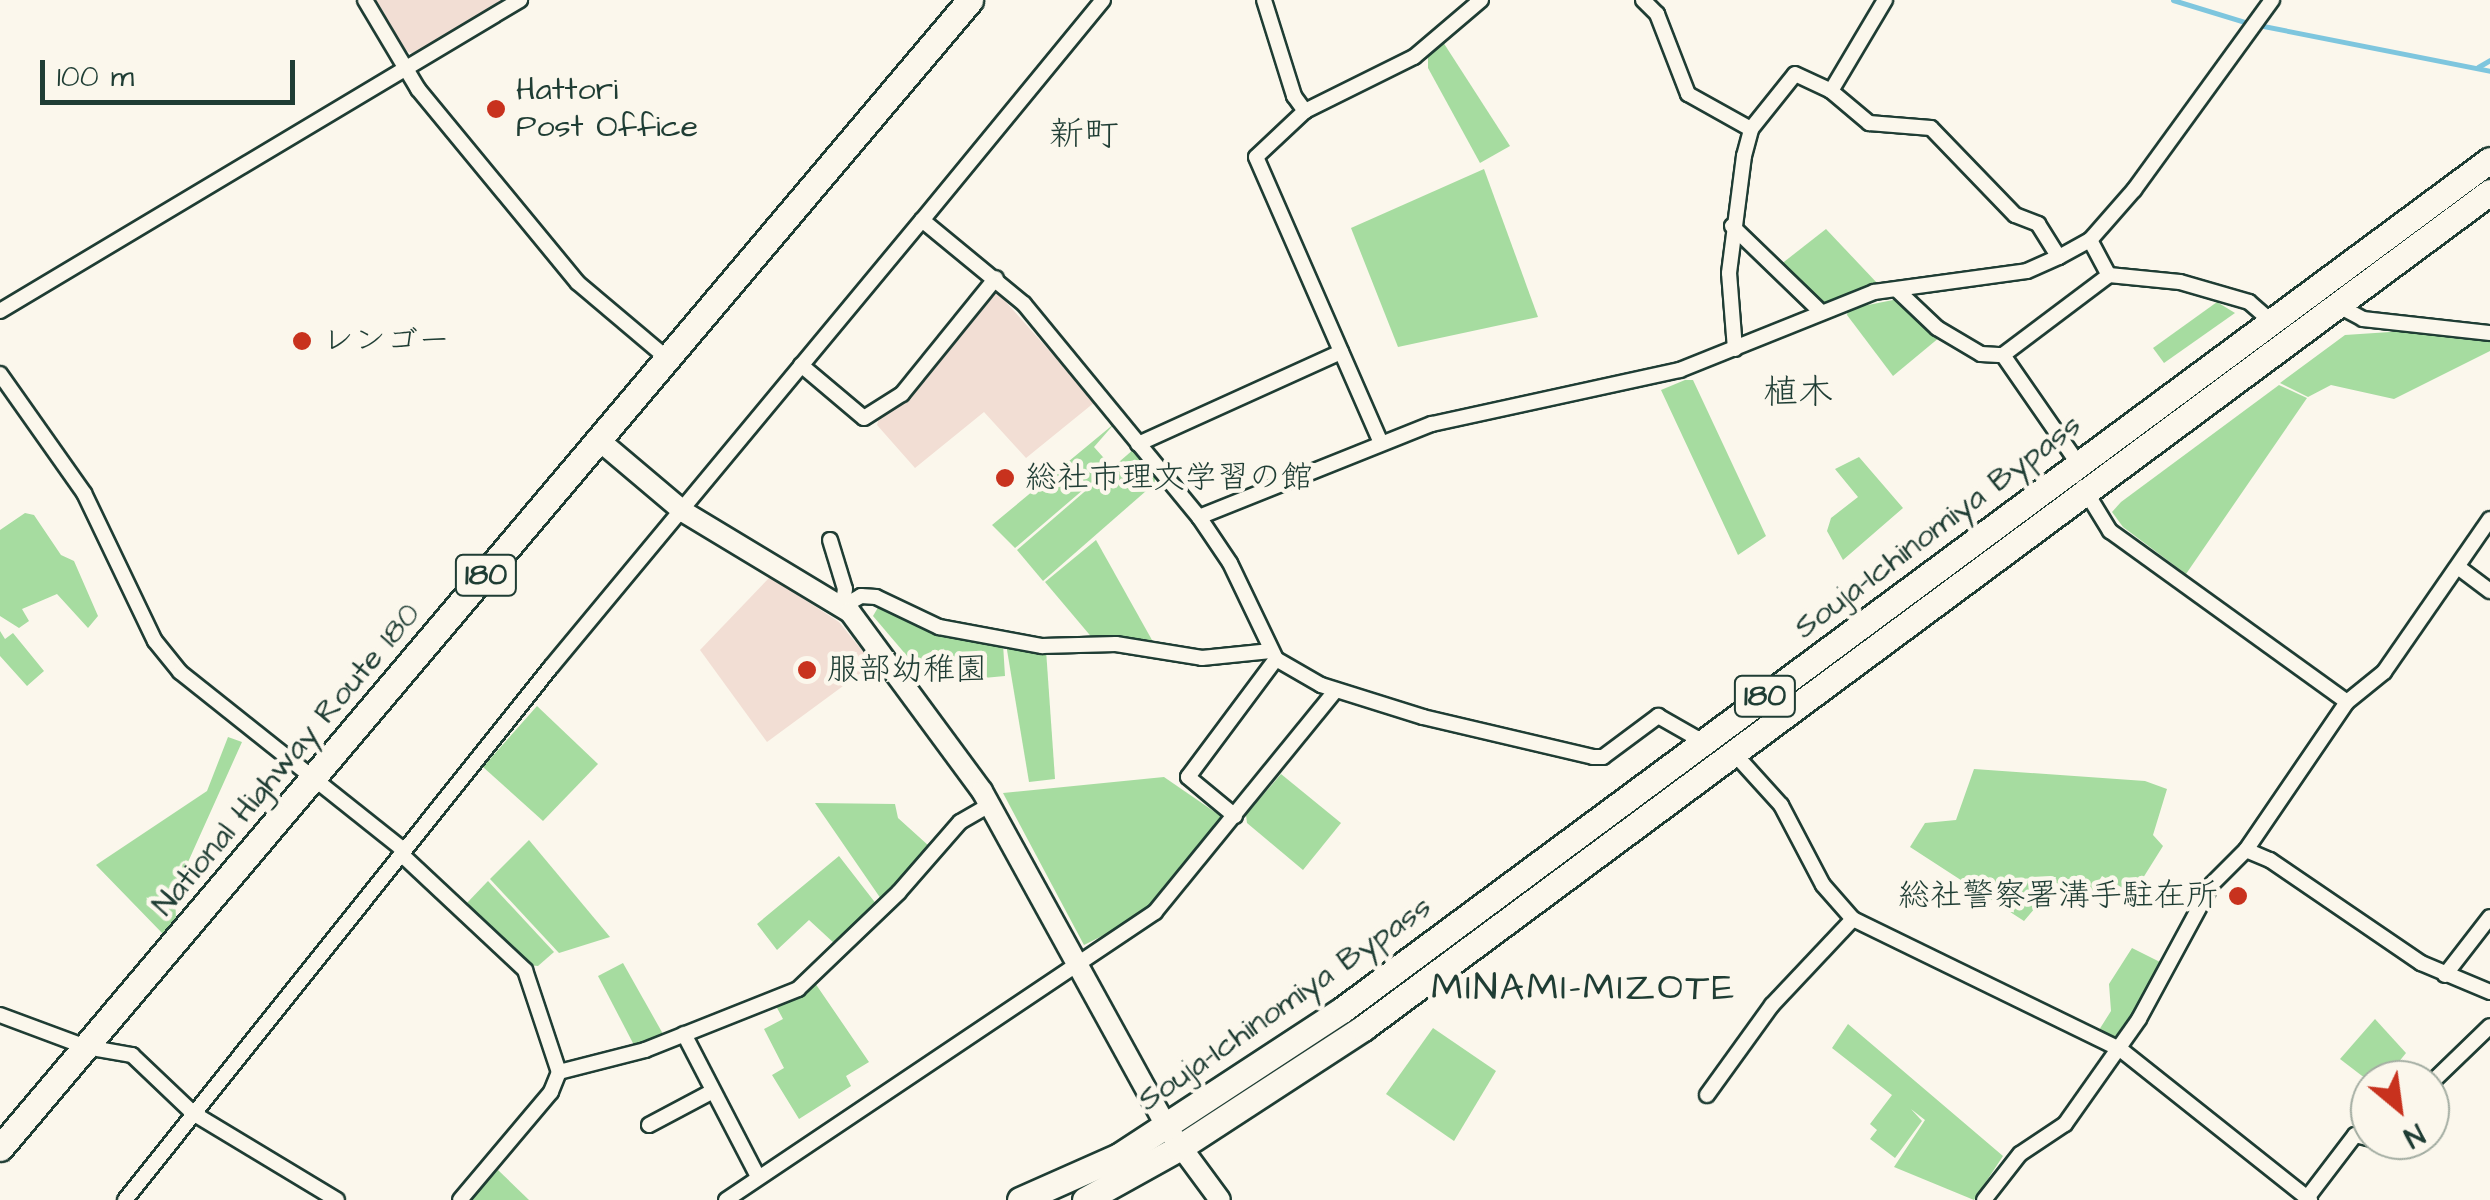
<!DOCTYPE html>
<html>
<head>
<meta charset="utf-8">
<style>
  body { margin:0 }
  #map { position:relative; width:2490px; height:1200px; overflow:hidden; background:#fbf7ec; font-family:"Architects Daughter","Klee One",sans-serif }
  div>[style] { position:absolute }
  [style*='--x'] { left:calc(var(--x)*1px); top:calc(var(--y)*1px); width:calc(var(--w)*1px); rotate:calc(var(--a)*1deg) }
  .built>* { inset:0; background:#f2ded4 }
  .green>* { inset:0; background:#a6dca0 }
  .stream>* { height:5px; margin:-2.5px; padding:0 2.5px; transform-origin:2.5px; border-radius:2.5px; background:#7ec6de }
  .roads { filter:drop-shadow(2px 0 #1f3d34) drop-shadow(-2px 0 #1f3d34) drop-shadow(0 2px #1f3d34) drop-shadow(0 -2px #1f3d34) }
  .street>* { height:14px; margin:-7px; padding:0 7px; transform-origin:7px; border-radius:7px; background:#fbf7ec }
  .secondary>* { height:20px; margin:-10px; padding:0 10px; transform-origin:10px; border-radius:10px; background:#fbf7ec }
  .highway>* { height:25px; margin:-12.5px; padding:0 12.5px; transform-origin:12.5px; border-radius:12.5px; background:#fbf7ec }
  .dots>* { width:28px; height:28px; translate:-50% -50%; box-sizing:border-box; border:5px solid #fbf7ec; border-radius:50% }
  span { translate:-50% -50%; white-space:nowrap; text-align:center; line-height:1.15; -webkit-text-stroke:9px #fbf7ec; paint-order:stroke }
  .shield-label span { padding:2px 8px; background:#fbf7ec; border:2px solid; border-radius:8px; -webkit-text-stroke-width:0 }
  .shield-label { font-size:30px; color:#1f3d34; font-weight:700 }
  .poi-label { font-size:32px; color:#1f3d34 }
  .left { translate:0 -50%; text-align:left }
  .right { translate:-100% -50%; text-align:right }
  .street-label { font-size:32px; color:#1f3d34 }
  .neighbourhood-label { font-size:35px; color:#1f3d34 }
  .quarter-label { font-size:38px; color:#1f3d34; letter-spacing:2.5px }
  .north { position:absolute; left:2350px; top:1060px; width:100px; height:100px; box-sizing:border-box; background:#fbf7ec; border:2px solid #a3ada2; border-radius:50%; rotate:151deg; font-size:28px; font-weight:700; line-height:40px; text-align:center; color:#1f3d34 }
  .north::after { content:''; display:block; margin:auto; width:35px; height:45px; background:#c8321e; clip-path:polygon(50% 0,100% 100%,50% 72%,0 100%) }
  .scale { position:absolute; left:40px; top:60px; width:255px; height:45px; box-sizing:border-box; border:5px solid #1f3d34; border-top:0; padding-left:12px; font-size:30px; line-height:35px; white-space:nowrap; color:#1f3d34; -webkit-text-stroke:8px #fbf7ec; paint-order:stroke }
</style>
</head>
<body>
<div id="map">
  <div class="built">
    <i style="clip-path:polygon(372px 0,505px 0,414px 54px,402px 50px)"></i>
    <i style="clip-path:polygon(991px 285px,1095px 402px,1026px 458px,984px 412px,915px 468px,877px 425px,879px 418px,901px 405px)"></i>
    <i style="clip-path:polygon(770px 577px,839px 622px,873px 664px,767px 742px,700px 650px)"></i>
  </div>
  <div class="green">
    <i style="clip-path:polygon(1443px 42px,1510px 146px,1480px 163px,1428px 68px,1428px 55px)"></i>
    <i style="clip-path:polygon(1484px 169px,1538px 317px,1398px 347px,1351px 228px)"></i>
    <i style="clip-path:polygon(1826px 229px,1878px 284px,1819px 306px,1780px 265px)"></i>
    <i style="clip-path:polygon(1898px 299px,1940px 337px,1893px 376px,1847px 315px,1848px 309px)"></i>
    <i style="clip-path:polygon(2217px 302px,2235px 313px,2164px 363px,2153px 348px)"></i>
    <i style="clip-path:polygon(2405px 331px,2490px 339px,2490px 351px,2394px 399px,2331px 385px,2308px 397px,2280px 383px,2345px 335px)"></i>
    <i style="clip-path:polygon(1685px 380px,1693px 380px,1766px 536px,1738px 555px,1661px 390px)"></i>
    <i style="clip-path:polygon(2279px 385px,2307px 398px,2186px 574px,2123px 527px,2112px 512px,2121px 502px)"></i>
    <i style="clip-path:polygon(1115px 423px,1094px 447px,1111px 466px,1015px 548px,992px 525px)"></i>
    <i style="clip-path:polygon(1134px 449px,1156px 476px,1154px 484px,1043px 581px,1017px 550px)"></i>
    <i style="clip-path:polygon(1859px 457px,1903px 508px,1843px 560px,1827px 531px,1831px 518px,1858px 497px,1835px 469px)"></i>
    <i style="clip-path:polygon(25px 513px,34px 515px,61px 555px,74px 561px,98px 616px,88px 628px,57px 594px,22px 609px,29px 621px,19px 628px,0 616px,0 530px)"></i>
    <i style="clip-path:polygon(1096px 540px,1157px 649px,1094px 640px,1045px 582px)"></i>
    <i style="clip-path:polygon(880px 604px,1003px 644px,1005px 676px,930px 683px,873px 616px)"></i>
    <i style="clip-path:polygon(0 631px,5px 639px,13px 633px,44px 671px,27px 686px,0 656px)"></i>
    <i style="clip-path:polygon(1006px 644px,1046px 650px,1055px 779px,1029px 782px)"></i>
    <i style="clip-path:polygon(537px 706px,598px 764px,543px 821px,483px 767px)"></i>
    <i style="clip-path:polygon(228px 737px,242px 742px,175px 891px,176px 920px,163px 934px,96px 865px,207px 791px)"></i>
    <i style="clip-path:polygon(1974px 769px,2145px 781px,2167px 789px,2153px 835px,2163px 846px,2133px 894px,2102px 876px,2086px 901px,2049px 878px,2040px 902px,2024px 921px,1910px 847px,1925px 823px,1956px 820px)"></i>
    <i style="clip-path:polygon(1281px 774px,1341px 823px,1303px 870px,1247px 823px,1246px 815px)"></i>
    <i style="clip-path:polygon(1164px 777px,1225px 819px,1160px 897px,1130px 922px,1084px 945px,1003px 793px)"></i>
    <i style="clip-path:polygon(815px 803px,895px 804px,898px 818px,929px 846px,881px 899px)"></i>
    <i style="clip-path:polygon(529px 840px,610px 937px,559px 953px,490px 879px)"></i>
    <i style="clip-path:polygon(839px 856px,877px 905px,835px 944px,809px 920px,777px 950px,757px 924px)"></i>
    <i style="clip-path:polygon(488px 881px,554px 952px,538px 966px,528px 965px,465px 905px)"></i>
    <i style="clip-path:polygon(2132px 948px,2162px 963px,2120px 1040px,2099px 1030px,2111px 1011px,2109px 984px)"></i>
    <i style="clip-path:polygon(623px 963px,663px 1034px,635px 1047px,598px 976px)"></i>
    <i style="clip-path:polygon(815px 983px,869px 1062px,846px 1076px,851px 1086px,799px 1119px,772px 1075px,784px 1068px,764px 1029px,783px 1019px,776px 1006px)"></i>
    <i style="clip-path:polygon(2375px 1019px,2406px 1053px,2384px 1080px,2370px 1082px,2340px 1059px)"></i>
    <i style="clip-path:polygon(1848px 1024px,2003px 1156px,1974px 1200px,1894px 1167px,1925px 1120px,1911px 1109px,1922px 1121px,1895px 1158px,1870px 1139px,1877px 1130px,1870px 1124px,1892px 1095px,1832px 1048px)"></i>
    <i style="clip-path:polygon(1433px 1028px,1496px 1071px,1454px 1141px,1386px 1094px)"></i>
    <i style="clip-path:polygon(498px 1170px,529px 1200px,471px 1200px)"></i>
  </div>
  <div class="stream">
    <i style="--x:2173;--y:0;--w:78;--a:17"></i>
    <i style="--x:2248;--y:23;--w:247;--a:11.2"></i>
    <i style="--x:2478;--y:67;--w:14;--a:-30"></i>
  </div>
  <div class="roads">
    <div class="street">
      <i style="--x:365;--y:0;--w:104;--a:59.2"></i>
      <i style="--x:418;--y:89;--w:251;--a:50.5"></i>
      <i style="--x:578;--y:283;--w:118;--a:40.2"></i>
      <i style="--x:1103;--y:0;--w:285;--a:129.4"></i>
      <i style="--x:922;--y:220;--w:132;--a:39.5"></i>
      <i style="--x:1024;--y:304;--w:276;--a:50.6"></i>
      <i style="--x:1199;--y:517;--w:55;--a:56"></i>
      <i style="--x:1230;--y:563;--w:106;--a:64.4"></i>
      <i style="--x:1276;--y:659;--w:52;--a:30"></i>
      <i style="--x:1321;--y:685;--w:107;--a:17.4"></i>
      <i style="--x:1423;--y:717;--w:175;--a:13.2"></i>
      <i style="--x:1593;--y:757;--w:10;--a:0"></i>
      <i style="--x:1603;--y:757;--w:69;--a:-36.7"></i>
      <i style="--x:1658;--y:716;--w:56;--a:29.7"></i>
      <i style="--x:1264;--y:0;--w:101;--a:72.6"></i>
      <i style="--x:1294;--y:96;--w:19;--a:54"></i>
      <i style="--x:1643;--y:0;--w:20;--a:45"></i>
      <i style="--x:1657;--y:14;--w:86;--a:68.8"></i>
      <i style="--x:1688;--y:94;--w:72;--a:29.1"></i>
      <i style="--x:1831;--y:91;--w:106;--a:-59.3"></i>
      <i style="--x:1732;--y:226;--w:122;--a:44"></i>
      <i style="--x:2090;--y:240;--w:40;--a:62"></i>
      <i style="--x:2109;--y:275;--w:71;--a:5.6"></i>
      <i style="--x:2180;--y:282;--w:72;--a:16.2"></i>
      <i style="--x:2249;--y:302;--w:30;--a:41"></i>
      <i style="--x:1897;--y:290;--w:55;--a:43.5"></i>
      <i style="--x:1937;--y:328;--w:51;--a:30.6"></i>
      <i style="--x:1981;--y:354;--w:22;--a:3"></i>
      <i style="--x:2003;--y:355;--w:135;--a:55.3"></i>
      <i style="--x:2337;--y:305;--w:30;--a:28"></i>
      <i style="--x:2363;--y:319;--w:128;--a:6.3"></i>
      <i style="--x:0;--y:311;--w:606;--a:-30.88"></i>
      <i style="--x:1735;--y:349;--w:76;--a:-94.5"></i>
      <i style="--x:1729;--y:273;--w:118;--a:-82.7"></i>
      <i style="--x:1744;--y:156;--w:28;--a:-75"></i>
      <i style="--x:1751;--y:129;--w:70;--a:-51.3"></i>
      <i style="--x:1795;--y:74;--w:40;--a:25"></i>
      <i style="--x:1831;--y:91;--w:50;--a:40.1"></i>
      <i style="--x:1869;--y:123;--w:62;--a:4.6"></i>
      <i style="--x:1931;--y:128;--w:121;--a:46"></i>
      <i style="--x:2015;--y:215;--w:25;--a:21"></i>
      <i style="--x:2038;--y:224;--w:39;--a:58"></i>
      <i style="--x:2003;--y:355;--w:133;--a:-37"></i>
      <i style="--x:801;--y:365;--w:82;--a:40.1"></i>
      <i style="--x:864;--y:418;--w:45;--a:-32.3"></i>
      <i style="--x:902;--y:394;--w:149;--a:-51"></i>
      <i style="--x:0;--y:374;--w:146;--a:54.8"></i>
      <i style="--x:84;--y:493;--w:164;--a:64.4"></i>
      <i style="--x:155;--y:641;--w:40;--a:51"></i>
      <i style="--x:180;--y:672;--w:286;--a:38.5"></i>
      <i style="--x:1381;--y:443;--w:312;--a:-113.6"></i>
      <i style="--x:1256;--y:157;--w:67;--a:-43.2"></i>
      <i style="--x:1305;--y:111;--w:122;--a:-26.4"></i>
      <i style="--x:1414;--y:57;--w:88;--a:-40.4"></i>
      <i style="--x:1138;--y:444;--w:223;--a:-24.4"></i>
      <i style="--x:2083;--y:487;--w:52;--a:58.5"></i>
      <i style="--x:2110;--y:531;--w:292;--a:35.8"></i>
      <i style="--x:1199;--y:517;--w:251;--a:-21.8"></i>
      <i style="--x:1432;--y:424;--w:254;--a:-12.3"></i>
      <i style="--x:1680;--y:370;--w:209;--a:-21.9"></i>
      <i style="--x:1874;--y:292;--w:154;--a:-7.8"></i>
      <i style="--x:2027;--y:271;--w:35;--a:-24"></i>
      <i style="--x:2059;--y:257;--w:35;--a:-29"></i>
      <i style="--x:2090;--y:240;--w:67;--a:-48.7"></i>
      <i style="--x:2134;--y:190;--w:235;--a:-54"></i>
      <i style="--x:830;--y:540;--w:51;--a:73"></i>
      <i style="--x:845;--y:589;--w:18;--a:99"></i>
      <i style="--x:2458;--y:567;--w:40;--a:37"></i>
      <i style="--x:842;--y:607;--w:22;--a:-30"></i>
      <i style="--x:861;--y:596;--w:15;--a:4"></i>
      <i style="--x:876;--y:597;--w:70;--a:25.5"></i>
      <i style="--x:939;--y:627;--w:105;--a:10.5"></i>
      <i style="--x:1042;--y:646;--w:74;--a:-1.5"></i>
      <i style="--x:1116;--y:644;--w:87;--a:9.2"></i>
      <i style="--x:1202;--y:658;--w:69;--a:-5.8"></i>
      <i style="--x:1732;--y:751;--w:73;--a:47.8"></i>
      <i style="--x:1781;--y:805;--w:90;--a:62.3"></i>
      <i style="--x:1823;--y:885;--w:45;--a:48.6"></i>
      <i style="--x:1853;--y:919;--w:297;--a:26"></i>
      <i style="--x:2120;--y:1049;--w:243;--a:38.5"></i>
      <i style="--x:1235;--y:816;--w:61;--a:-140.3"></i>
      <i style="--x:1188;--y:777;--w:147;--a:-53.3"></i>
      <i style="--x:2246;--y:850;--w:26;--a:23"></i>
      <i style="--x:2270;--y:860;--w:183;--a:34.3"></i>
      <i style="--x:2421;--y:963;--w:75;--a:22.8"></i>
      <i style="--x:401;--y:854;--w:170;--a:43.1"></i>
      <i style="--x:525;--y:970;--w:108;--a:71.6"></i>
      <i style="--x:559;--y:1072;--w:22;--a:112"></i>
      <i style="--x:551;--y:1092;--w:141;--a:130.1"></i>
      <i style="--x:2445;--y:975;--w:73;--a:-52.2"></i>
      <i style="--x:0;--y:1015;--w:92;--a:20.4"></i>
      <i style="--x:86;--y:1047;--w:47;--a:9.9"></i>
      <i style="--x:132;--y:1055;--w:84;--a:43.6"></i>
      <i style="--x:193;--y:1113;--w:168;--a:31.1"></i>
      <i style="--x:684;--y:1034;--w:159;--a:62.6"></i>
      <i style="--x:559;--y:1072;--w:89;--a:-14.3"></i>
      <i style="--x:645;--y:1050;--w:165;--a:-21.7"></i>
      <i style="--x:798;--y:989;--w:140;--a:-43.8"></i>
      <i style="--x:899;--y:892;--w:93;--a:-48.9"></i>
      <i style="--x:960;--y:822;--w:34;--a:-30"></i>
      <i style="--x:2430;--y:1084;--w:83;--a:-44"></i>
      <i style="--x:1707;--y:1095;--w:111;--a:-54.2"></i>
      <i style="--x:1772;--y:1005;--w:118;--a:-46.7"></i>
      <i style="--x:649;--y:1125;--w:72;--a:-28"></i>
      <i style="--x:2307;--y:1198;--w:79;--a:-52.7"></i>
      <i style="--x:2355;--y:1135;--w:21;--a:14"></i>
      <i style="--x:125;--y:1200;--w:682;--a:-51.37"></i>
      <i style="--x:551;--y:667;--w:581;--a:-50.31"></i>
      <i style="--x:726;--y:1200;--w:517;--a:-33.87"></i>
      <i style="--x:1155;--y:912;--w:286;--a:-50.8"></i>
      <i style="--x:1984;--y:1200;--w:58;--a:-52"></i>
      <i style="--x:2020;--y:1154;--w:54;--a:-33.7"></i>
      <i style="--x:2065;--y:1124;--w:128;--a:-54.8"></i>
      <i style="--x:2139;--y:1019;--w:153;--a:-61.6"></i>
      <i style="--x:2212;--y:884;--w:48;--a:-45"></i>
      <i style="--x:2246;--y:850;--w:179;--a:-55.7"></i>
      <i style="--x:2347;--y:702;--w:48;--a:-39"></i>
      <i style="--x:2384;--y:672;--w:186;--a:-55.3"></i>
    </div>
    <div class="secondary">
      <i style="--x:600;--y:441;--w:110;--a:40.2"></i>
      <i style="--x:684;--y:512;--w:194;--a:31.1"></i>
      <i style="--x:850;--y:612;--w:222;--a:53.6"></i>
      <i style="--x:982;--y:791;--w:384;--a:61.2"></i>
      <i style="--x:1167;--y:1128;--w:89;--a:53.6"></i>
    </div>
    <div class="highway">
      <i style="--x:0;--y:1148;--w:1503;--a:-49.8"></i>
      <i style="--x:1020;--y:1200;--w:108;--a:-24"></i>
      <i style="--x:1119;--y:1156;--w:267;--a:-33.2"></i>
      <i style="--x:1342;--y:1010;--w:1428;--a:-36.52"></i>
      <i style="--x:1085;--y:1200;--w:107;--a:-29"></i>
      <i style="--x:1179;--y:1148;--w:220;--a:-33.1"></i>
      <i style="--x:1363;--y:1028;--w:1403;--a:-36.57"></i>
    </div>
  </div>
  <div class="dots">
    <i style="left:496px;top:109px;background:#c8321e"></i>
    <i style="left:302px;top:341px;background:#c8321e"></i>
    <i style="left:1005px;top:478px;background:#c8321e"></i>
    <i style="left:807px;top:670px;background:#c8321e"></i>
    <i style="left:2238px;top:896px;background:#c8321e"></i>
  </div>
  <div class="shield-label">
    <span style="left:486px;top:575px">180</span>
    <span style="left:1765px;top:696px">180</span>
  </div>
  <div class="poi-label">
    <span class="left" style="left:516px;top:109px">Hattori<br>Post Office</span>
    <span class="left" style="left:322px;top:341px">レンゴー</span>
    <span class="left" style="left:1025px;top:478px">総社市理文学習の館</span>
    <span class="left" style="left:827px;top:670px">服部幼稚園</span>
    <span class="right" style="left:2218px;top:896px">総社警察署溝手駐在所</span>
  </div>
  <div class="street-label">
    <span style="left:1938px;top:527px;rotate:-37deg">Souja-Ichinomiya Bypass</span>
    <span style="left:287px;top:760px;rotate:-50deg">National Highway Route 180</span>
    <span style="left:1285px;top:1004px;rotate:-35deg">Souja-Ichinomiya Bypass</span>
  </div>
  <div class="neighbourhood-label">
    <span style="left:1084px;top:135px">新町</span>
    <span style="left:1798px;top:393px">植木</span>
  </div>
  <div class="quarter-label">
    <span style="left:1584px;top:989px">MINAMI-MIZOTE</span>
  </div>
  <div class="north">N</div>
  <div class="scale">100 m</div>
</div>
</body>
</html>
